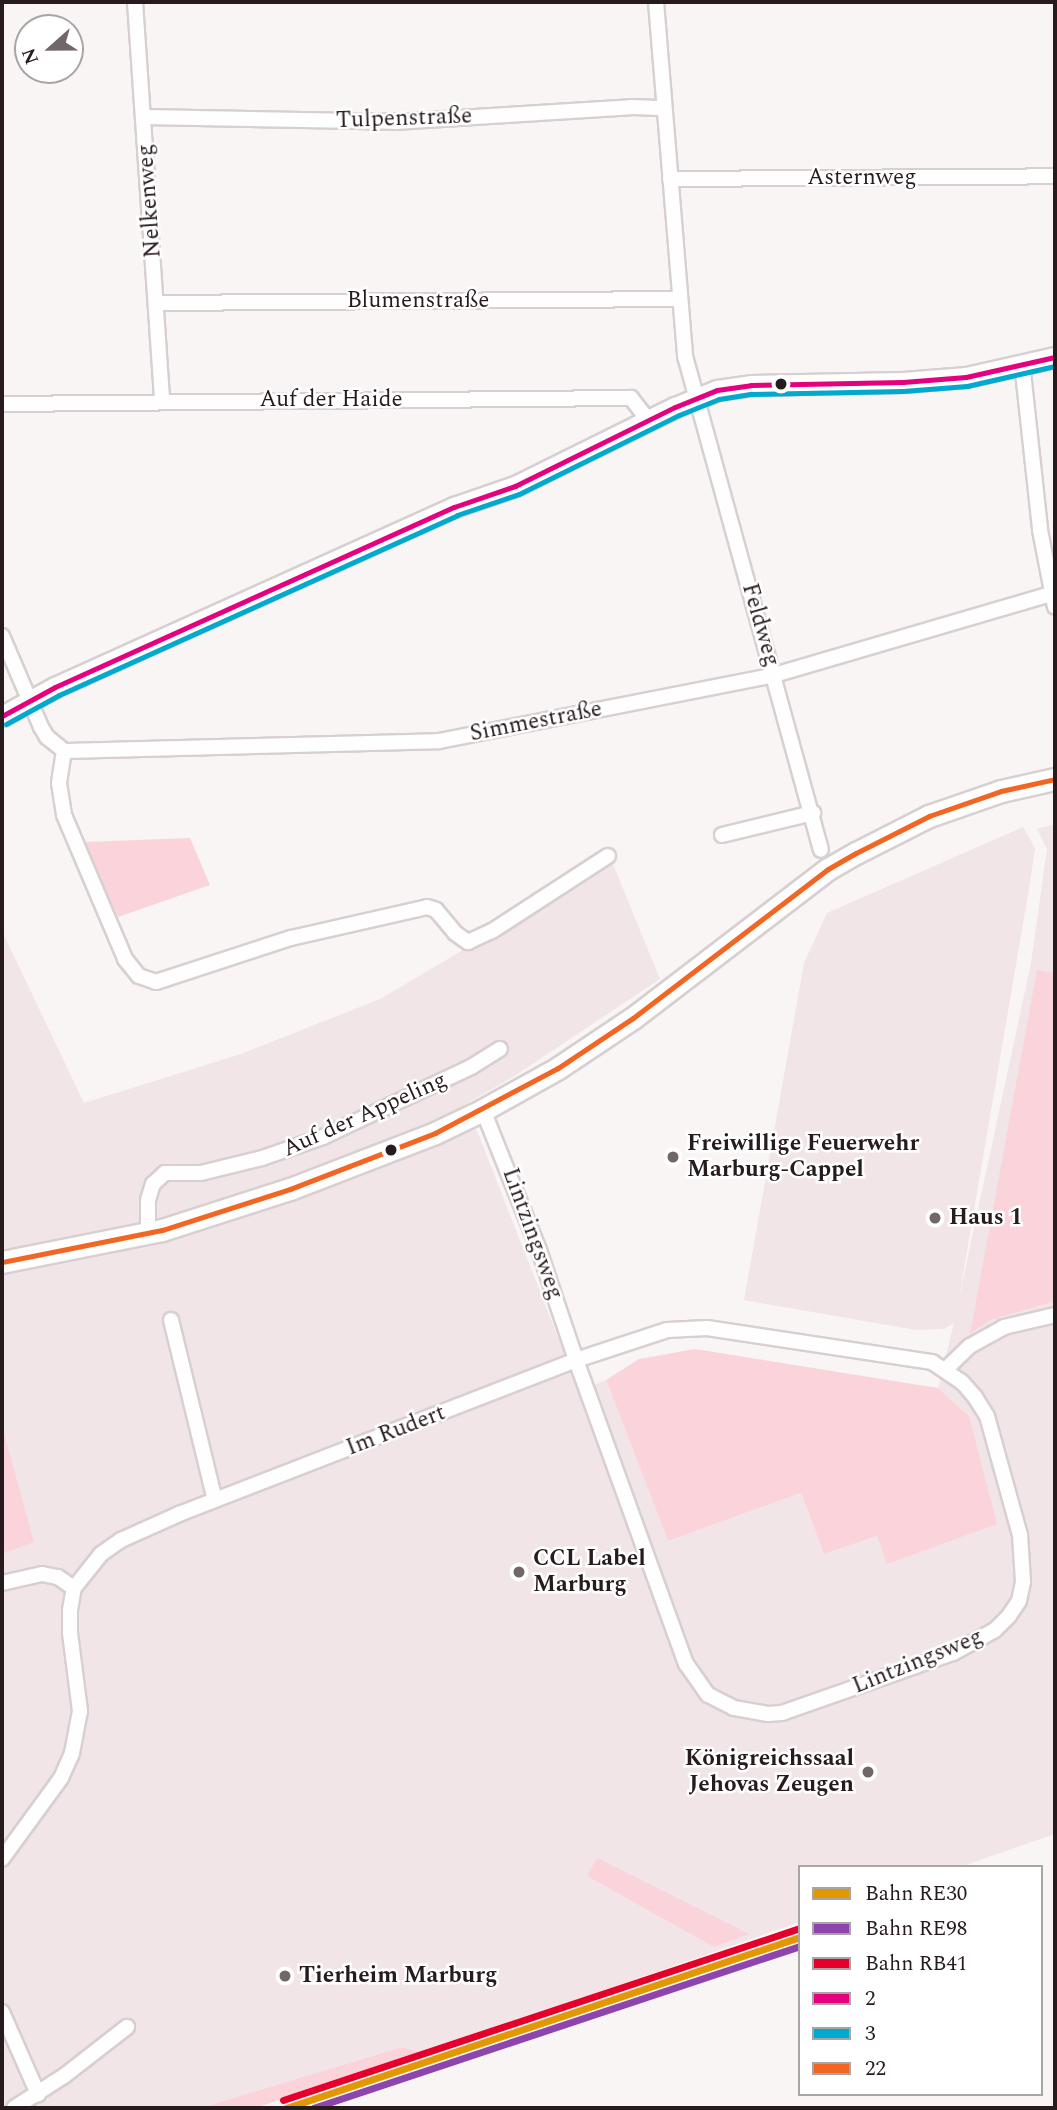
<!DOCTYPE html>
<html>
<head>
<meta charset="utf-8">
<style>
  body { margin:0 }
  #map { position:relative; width:1057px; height:2110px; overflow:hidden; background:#f9f5f5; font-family:Spectral,serif }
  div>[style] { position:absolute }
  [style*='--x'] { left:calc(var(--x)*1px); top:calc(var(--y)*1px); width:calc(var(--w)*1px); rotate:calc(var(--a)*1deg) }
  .built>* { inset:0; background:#f1e5e7 }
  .green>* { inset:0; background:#fbd4db }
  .roads { filter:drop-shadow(2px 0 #d8cfd1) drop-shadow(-2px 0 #d8cfd1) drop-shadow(0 2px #d8cfd1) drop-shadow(0 -2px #d8cfd1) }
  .minor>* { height:14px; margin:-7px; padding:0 7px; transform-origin:7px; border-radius:7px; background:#fefefe }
  .tertiary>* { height:19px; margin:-9.5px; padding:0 9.5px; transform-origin:9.5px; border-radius:9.5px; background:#fefefe }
  .secondary>* { height:21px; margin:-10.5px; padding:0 10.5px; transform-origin:10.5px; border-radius:10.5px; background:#fefefe }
  .bus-1>* { height:5px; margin:-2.5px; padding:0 2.5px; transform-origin:2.5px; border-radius:2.5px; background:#e5007d }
  .bus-2>* { height:5px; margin:-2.5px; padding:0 2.5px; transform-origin:2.5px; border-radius:2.5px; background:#00a9ce }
  .bus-3>* { height:5px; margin:-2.5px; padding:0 2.5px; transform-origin:2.5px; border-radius:2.5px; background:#f26522 }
  .rail-1>* { height:7px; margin:-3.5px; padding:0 3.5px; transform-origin:3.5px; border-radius:3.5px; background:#e29803 }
  .rail-2>* { height:7px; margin:-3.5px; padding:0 3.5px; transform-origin:3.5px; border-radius:3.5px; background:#8e44ad }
  .rail-3>* { height:7px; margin:-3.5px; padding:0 3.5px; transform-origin:3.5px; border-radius:3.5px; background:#e4002b }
  .dots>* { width:19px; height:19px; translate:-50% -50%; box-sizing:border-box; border:4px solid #fff; border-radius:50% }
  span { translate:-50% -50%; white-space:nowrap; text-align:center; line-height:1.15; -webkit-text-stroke:5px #fff; paint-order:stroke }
  .street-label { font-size:23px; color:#281b1e }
  .poi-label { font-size:23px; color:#281b1e; font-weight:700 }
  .left { translate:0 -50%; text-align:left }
  .right { translate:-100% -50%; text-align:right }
  .frame { position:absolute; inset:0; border:4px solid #281b1e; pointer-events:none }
  .legend { position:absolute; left:798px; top:1865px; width:245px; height:231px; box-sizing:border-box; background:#fff; border:2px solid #a9a4a5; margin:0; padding:9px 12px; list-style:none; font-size:21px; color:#281b1e }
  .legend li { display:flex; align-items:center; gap:14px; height:35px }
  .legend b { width:35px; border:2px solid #a9a4a5 }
  .north { position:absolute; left:14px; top:14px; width:70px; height:70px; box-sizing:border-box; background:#fff; border:2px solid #a9a4a5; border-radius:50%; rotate:249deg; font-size:19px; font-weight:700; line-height:28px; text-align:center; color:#281b1e }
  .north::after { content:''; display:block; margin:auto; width:24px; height:32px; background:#716769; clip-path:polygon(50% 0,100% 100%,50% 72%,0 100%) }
</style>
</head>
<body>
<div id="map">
  <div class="built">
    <i style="clip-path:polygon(1055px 824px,1055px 1834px,960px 1867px,800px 1867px,800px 1922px,423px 2053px,402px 2047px,200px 2108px,2px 2108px,2px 931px,84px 1103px,241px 1054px,380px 999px,612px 862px,660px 979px,513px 1077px,464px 1105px,478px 1133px,579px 1391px,606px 1380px,668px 1541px,801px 1493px,824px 1554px,877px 1536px,888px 1564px,969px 1416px,938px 1388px,954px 1323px,944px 1329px,916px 1330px,744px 1300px,804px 963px,827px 913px,1023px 827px,1029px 837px,1035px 849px,1030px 883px,959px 1298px,1031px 963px,1047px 849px,1037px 829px)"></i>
  </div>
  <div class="green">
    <i style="clip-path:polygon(190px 838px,210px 885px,118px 917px,84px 842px)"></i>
    <i style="clip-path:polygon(1037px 970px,1055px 973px,1055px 1301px,990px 1320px,970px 1334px)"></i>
    <i style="clip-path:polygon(695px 1349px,938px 1388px,969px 1416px,997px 1524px,887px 1564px,877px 1536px,824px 1554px,801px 1493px,668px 1541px,606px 1380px,639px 1359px)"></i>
    <i style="clip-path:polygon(2px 1426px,34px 1542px,2px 1554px)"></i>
    <i style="clip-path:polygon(597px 1858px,749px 1934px,714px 1947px,587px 1876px)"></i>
    <i style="clip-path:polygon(402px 2047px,423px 2053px,255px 2108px,200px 2108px)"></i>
  </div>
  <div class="roads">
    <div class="minor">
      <i style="--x:135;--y:2;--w:401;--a:86.1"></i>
      <i style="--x:656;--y:2;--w:355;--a:85.3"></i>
      <i style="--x:685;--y:356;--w:512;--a:74.61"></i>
      <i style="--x:144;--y:117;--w:251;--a:1.1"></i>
      <i style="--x:395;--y:122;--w:236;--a:-3.6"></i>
      <i style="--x:631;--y:107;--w:33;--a:2"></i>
      <i style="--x:670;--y:179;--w:385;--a:-0.4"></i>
      <i style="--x:158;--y:303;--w:521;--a:-0.44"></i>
      <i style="--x:1022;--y:363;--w:168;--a:83.8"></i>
      <i style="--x:1040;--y:530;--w:78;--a:79"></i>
      <i style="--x:2;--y:404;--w:629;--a:-0.55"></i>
      <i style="--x:631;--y:398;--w:28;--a:52"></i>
      <i style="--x:2;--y:636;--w:99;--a:66.8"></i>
      <i style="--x:41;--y:727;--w:12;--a:59"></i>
      <i style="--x:47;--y:737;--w:22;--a:39"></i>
      <i style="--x:64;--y:751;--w:375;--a:-1.5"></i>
      <i style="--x:439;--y:741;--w:341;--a:-11.1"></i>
      <i style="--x:774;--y:675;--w:293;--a:-16.3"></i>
      <i style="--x:64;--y:751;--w:32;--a:99"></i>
      <i style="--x:59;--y:783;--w:32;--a:81"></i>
      <i style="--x:64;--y:815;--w:156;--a:67"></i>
      <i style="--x:125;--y:959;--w:22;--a:51"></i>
      <i style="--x:139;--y:976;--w:18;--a:19"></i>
      <i style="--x:156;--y:982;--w:142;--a:-18.1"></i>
      <i style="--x:291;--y:938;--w:139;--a:-12.8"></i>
      <i style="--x:427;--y:907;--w:9;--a:18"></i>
      <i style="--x:436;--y:910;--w:30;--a:50"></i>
      <i style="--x:455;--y:933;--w:16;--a:35"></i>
      <i style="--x:468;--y:942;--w:26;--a:-25"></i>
      <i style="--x:492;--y:931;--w:138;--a:-32.9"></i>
      <i style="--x:722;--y:835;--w:94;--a:-13.6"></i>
      <i style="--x:148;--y:1233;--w:33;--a:-90"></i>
      <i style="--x:148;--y:1200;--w:17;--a:-73"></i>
      <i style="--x:153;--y:1184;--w:16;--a:-43"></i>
      <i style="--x:165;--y:1173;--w:36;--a:0"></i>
      <i style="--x:201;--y:1173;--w:63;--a:-13.8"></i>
      <i style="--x:262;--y:1158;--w:65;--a:-19"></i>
      <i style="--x:323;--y:1137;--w:164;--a:-25.3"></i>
      <i style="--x:471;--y:1067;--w:34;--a:-32"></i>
      <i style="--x:171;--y:1320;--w:185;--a:76.3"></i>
      <i style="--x:946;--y:1369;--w:33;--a:-44"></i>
      <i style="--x:970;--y:1346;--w:39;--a:-29"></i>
      <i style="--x:1004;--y:1327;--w:52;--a:-13.2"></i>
      <i style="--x:2;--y:1583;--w:41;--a:-12.7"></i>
      <i style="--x:42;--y:1574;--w:16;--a:11"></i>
      <i style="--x:58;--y:1577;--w:19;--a:35"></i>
      <i style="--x:2;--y:1859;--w:100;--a:-53.9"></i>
      <i style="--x:61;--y:1778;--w:27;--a:-66"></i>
      <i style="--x:72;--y:1753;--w:43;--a:-79.2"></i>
      <i style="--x:80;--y:1711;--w:79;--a:-97.3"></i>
      <i style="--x:70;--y:1633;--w:23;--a:-90"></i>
      <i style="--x:70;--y:1610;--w:22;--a:-80"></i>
      <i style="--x:74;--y:1588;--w:43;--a:-51.5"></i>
      <i style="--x:101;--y:1554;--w:24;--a:-35"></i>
      <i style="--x:121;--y:1540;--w:64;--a:-24.1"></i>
      <i style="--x:179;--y:1514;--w:426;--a:-21.2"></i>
      <i style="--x:576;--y:1360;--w:96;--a:-18.2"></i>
      <i style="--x:667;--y:1330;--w:40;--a:-2.9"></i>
      <i style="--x:707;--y:1328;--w:228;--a:8.6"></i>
      <i style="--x:932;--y:1362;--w:36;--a:34"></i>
      <i style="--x:962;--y:1382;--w:20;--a:49"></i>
      <i style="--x:975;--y:1397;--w:22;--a:58"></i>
      <i style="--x:987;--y:1416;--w:123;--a:74.5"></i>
      <i style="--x:1020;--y:1535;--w:47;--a:86.3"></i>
      <i style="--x:1023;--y:1582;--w:19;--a:102"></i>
      <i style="--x:1019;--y:1601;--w:18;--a:124"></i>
      <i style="--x:1009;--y:1616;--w:20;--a:135"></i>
      <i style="--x:995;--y:1630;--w:48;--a:151.3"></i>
      <i style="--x:953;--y:1653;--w:181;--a:160.7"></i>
      <i style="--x:782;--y:1713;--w:14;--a:176"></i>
      <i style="--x:768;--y:1714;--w:35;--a:-170"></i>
      <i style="--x:734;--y:1708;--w:29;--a:-153"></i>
      <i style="--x:708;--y:1695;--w:38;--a:-125"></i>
      <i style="--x:686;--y:1664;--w:323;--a:-109.9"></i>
      <i style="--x:576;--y:1360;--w:116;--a:-108.6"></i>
      <i style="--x:539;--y:1250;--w:151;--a:-111.8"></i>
      <i style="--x:2;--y:2012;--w:90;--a:66.3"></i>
      <i style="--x:14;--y:2108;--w:59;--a:-32.6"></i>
      <i style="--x:64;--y:2076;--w:80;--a:-37.9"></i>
    </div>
    <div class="tertiary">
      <i style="--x:2;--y:716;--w:60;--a:-28.7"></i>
      <i style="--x:55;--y:687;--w:438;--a:-24.3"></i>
      <i style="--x:454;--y:507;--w:65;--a:-19"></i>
      <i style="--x:515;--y:486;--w:178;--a:-26.3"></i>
      <i style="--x:675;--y:407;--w:45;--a:-22"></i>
      <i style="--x:717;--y:390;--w:34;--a:-8"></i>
      <i style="--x:751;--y:385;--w:152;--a:-1.1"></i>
      <i style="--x:903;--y:382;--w:63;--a:-4.5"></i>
      <i style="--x:966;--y:377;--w:91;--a:-12.7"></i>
    </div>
    <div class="secondary">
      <i style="--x:2;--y:1262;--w:163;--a:-11.3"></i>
      <i style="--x:162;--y:1230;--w:134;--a:-17.8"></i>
      <i style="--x:290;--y:1189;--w:155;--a:-21.1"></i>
      <i style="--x:435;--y:1133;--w:53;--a:-25.6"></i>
      <i style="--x:483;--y:1110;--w:86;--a:-29.2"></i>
      <i style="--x:558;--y:1068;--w:90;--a:-33.7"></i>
      <i style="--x:633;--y:1018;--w:245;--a:-37.4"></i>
      <i style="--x:828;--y:869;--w:32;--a:-30"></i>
      <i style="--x:856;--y:853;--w:82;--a:-26.9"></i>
      <i style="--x:929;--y:816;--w:76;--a:-19.1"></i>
      <i style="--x:1001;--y:791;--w:55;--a:-12.5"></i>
    </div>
  </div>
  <div class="bus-1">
    <i style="--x:2;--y:716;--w:60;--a:-28.7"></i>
    <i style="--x:55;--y:687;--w:438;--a:-24.3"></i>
    <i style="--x:454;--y:507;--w:65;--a:-19"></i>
    <i style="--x:515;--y:486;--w:178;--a:-26.3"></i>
    <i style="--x:675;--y:407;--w:45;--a:-22"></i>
    <i style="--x:717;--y:390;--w:34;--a:-8"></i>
    <i style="--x:751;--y:385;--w:152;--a:-1.1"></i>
    <i style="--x:903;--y:382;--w:63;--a:-4.5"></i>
    <i style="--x:966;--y:377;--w:91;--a:-12.7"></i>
  </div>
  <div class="bus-2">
    <i style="--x:6;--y:724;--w:60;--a:-28.7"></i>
    <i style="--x:59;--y:695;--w:437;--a:-24.3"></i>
    <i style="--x:457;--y:515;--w:65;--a:-18.7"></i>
    <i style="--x:519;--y:494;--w:178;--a:-26.3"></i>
    <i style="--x:679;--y:415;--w:43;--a:-21.8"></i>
    <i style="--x:719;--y:399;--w:33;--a:-9"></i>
    <i style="--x:752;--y:394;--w:151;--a:-1.1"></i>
    <i style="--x:903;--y:391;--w:64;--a:-4.5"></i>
    <i style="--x:967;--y:386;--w:90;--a:-12.8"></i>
  </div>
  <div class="bus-3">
    <i style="--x:2;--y:1262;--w:163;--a:-11.3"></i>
    <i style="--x:162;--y:1230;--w:134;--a:-17.8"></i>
    <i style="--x:290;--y:1189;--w:155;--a:-21.1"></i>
    <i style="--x:435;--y:1133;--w:139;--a:-27.9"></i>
    <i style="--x:558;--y:1068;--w:90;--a:-33.7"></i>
    <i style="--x:633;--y:1018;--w:245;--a:-37.4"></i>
    <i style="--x:828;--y:869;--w:32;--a:-30"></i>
    <i style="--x:856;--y:853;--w:82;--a:-26.9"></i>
    <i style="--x:929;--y:816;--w:76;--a:-19.1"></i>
    <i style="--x:1001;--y:791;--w:55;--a:-12.5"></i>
  </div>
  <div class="rail-1">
    <i style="--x:286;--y:2108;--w:542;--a:-18.4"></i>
  </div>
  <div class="rail-2">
    <i style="--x:313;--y:2108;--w:513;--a:-18.4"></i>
  </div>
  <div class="rail-3">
    <i style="--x:283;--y:2100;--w:542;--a:-18.4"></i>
  </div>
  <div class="dots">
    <i style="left:781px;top:384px;background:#281b1e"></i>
    <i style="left:391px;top:1150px;background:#281b1e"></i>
    <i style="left:673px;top:1157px;background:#716769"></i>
    <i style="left:935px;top:1218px;background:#716769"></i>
    <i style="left:519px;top:1572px;background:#716769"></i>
    <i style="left:868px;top:1772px;background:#716769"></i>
    <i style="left:285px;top:1976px;background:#716769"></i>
  </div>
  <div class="street-label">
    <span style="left:404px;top:119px;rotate:-2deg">Tulpenstraße</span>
    <span style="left:862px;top:178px">Asternweg</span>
    <span style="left:150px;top:201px;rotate:-94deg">Nelkenweg</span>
    <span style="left:418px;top:301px">Blumenstraße</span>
    <span style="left:331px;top:400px">Auf der Haide</span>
    <span style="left:760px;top:625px;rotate:74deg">Feldweg</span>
    <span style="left:536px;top:722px;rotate:-11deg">Simmestraße</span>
    <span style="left:365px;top:1115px;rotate:-24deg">Auf der Appeling</span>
    <span style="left:532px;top:1234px;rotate:70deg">Lintzingsweg</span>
    <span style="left:396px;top:1431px;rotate:-21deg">Im Rudert</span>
    <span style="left:918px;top:1662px;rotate:-22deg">Lintzingsweg</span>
  </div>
  <div class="poi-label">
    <span class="left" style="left:687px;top:1157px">Freiwillige Feuerwehr<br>Marburg-Cappel</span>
    <span class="left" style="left:949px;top:1218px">Haus 1</span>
    <span class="left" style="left:533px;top:1572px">CCL Label<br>Marburg</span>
    <span class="right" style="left:854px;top:1772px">Königreichssaal<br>Jehovas Zeugen</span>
    <span class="left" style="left:299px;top:1976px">Tierheim Marburg</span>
  </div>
  <div class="frame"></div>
  <ul class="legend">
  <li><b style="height:9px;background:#e29803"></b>Bahn RE30</li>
  <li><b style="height:9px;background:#8e44ad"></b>Bahn RE98</li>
  <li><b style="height:9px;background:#e4002b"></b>Bahn RB41</li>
  <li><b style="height:9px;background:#e5007d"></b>2</li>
  <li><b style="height:9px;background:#00a9ce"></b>3</li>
  <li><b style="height:9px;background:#f26522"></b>22</li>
  </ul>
  <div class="north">N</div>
</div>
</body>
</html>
